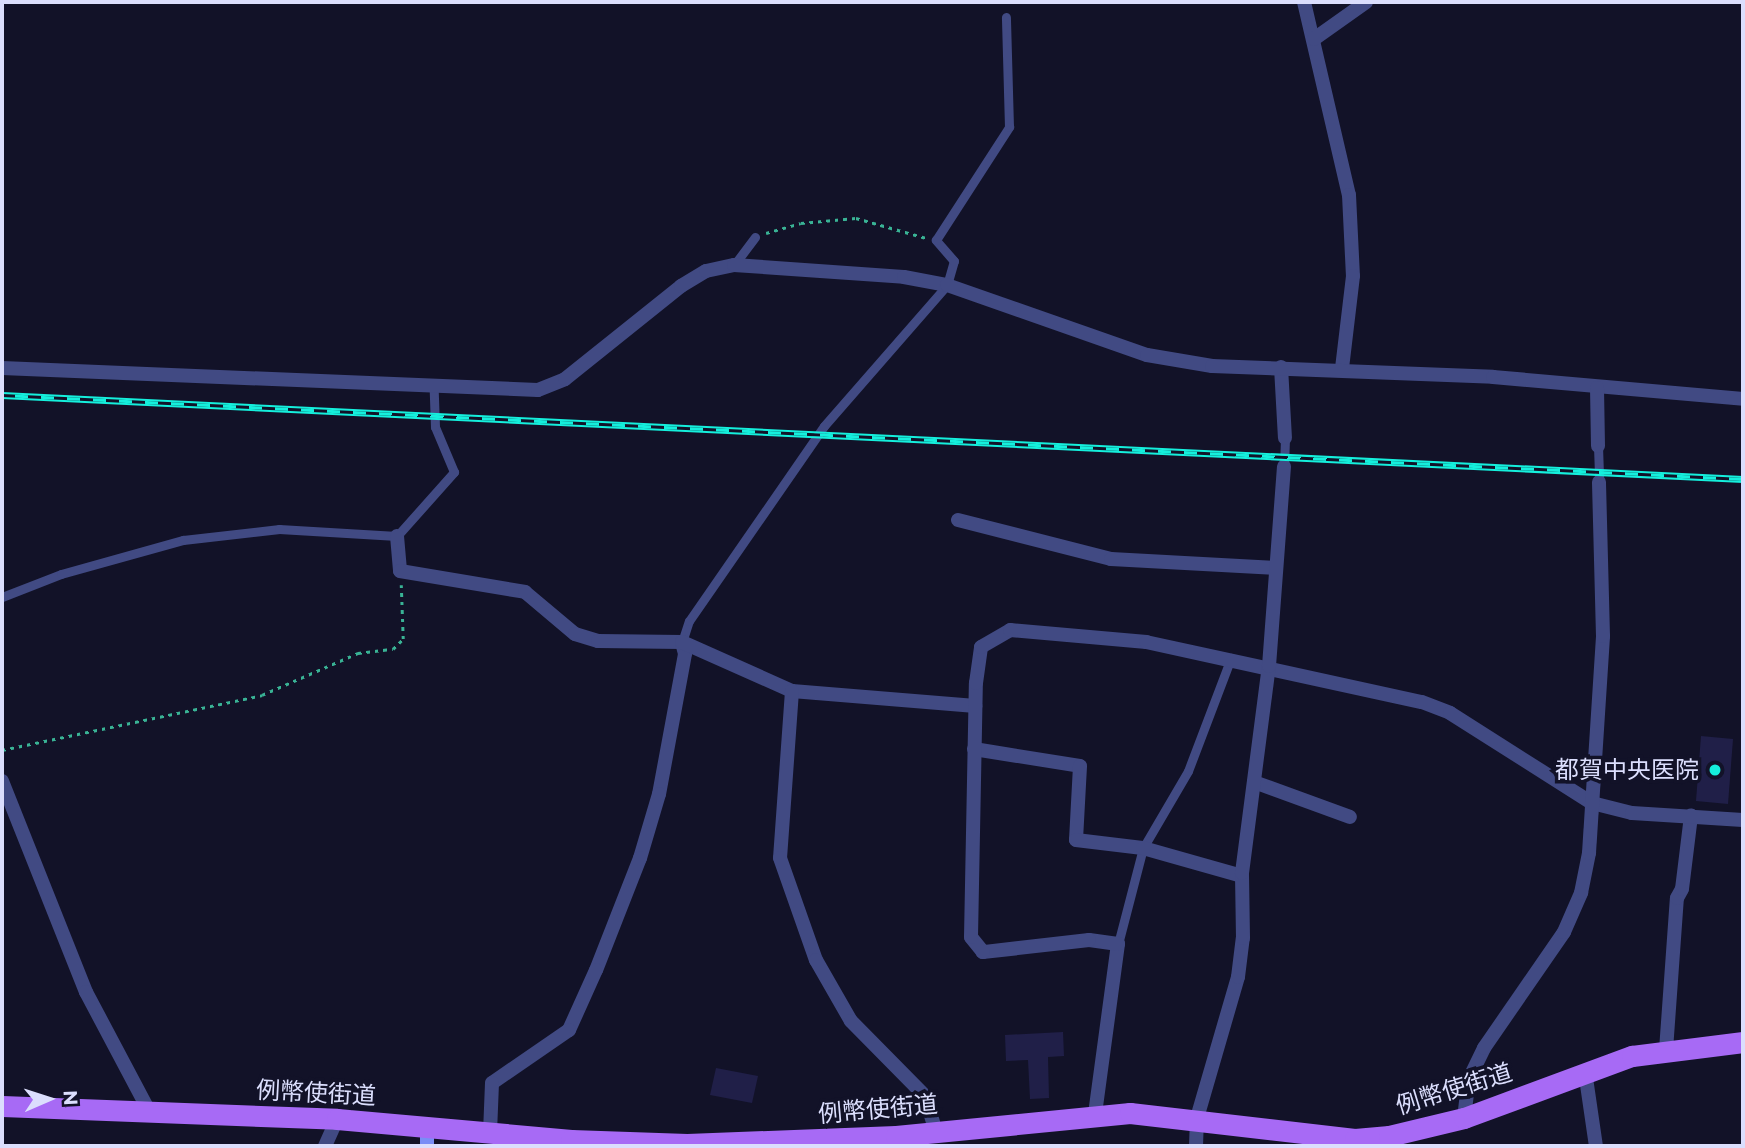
<!DOCTYPE html>
<html>
<head>
<meta charset="utf-8">
<style>
  body { margin:0 }
  #map { position:relative; width:1745px; height:1148px; overflow:hidden; background:#121228; font-family:Montserrat,"Noto Sans JP",sans-serif }
  div>[style] { position:absolute }
  [style*='--x'] { left:calc(var(--x)*1px); top:calc(var(--y)*1px); width:calc(var(--w)*1px); rotate:calc(var(--a)*1deg) }
  .building>* { inset:0; background:#201f48 }
  .path>* { height:2.5px; margin-top:-1.25px; transform-origin:0; background:repeating-linear-gradient(90deg,#39b395 0 3.5px,transparent 0 8.5px) }
  .lane>* { height:9px; margin:-4.5px; padding:0 4.5px; transform-origin:4.5px; border-radius:4.5px; background:#414a83 }
  .street>* { height:14px; margin:-7px; padding:0 7px; transform-origin:7px; border-radius:7px; background:#414a83 }
  .secondary>* { height:14px; margin:-7px; padding:0 7px; transform-origin:7px; border-radius:7px; background:#798df6 }
  .primary>* { height:21px; margin:-10.5px; padding:0 10.5px; transform-origin:10.5px; border-radius:10.5px; background:#a76af5 }
  .rail>* { height:7px; margin-top:-3.5px; transform-origin:0; background:repeating-linear-gradient(90deg,#121228 0 13px,#15efdc 0 26px); box-sizing:border-box; border-block:2px solid #15efdc }
  .dots>* { width:19px; height:19px; translate:-50% -50%; box-sizing:border-box; border:4px solid #121228; border-radius:50% }
  span { translate:-50% -50%; white-space:nowrap; text-align:center; line-height:1.15; -webkit-text-stroke:7px #121228; paint-order:stroke }
  .poi-label { font-size:24px; color:#dbdefd }
  .right { translate:-100% -50%; text-align:right }
  .street-label { font-size:24px; color:#dbdefd }
  .frame { position:absolute; inset:0; border:4px solid #dbdefd; pointer-events:none }
  .north { position:absolute; left:14px; top:1064px; width:70px; height:70px; -webkit-text-stroke:5px #121228; paint-order:stroke; rotate:87deg; font-size:19px; font-weight:700; line-height:28px; text-align:center; color:#dbdefd }
  .north::after { content:''; display:block; margin:auto; width:24px; height:32px; background:#dbdefd; clip-path:polygon(50% 0,100% 100%,50% 72%,0 100%) }
</style>
</head>
<body>
<div id="map">
  <div class="building">
    <i style="clip-path:polygon(1701px 736px,1733px 739px,1728px 804px,1696px 801px)"></i>
    <i style="clip-path:polygon(1063px 1032px,1064px 1056px,1048px 1057px,1049px 1098px,1030px 1099px,1028px 1060px,1006px 1061px,1005px 1035px)"></i>
    <i style="clip-path:polygon(716px 1068px,758px 1076px,752px 1103px,710px 1095px)"></i>
  </div>
  <div class="path">
    <i style="--x:766;--y:233;--w:36;--a:-16"></i>
    <i style="--x:801;--y:223;--w:55;--a:-5.2"></i>
    <i style="--x:856;--y:218;--w:73;--a:15.9"></i>
    <i style="--x:2;--y:750;--w:266;--a:-11.9"></i>
    <i style="--x:262;--y:695;--w:105;--a:-23.6"></i>
    <i style="--x:358;--y:653;--w:35;--a:-7"></i>
    <i style="--x:393;--y:649;--w:14;--a:-45"></i>
    <i style="--x:403;--y:639;--w:54;--a:-92.1"></i>
  </div>
  <div class="lane">
    <i style="--x:734;--y:265;--w:35;--a:-53"></i>
    <i style="--x:1598;--y:446;--w:36;--a:88"></i>
    <i style="--x:1284;--y:467;--w:29;--a:-88"></i>
    <i style="--x:2;--y:597;--w:63;--a:-21.3"></i>
    <i style="--x:61;--y:574;--w:127;--a:-15.6"></i>
    <i style="--x:183;--y:540;--w:97;--a:-6.5"></i>
    <i style="--x:279;--y:529;--w:118;--a:3.4"></i>
    <i style="--x:397;--y:536;--w:86;--a:-48.3"></i>
    <i style="--x:454;--y:472;--w:49;--a:-112.9"></i>
    <i style="--x:435;--y:427;--w:38;--a:-92"></i>
    <i style="--x:682;--y:642;--w:22;--a:-72"></i>
    <i style="--x:689;--y:621;--w:237;--a:-55.3"></i>
    <i style="--x:824;--y:426;--w:187;--a:-48.9"></i>
    <i style="--x:947;--y:285;--w:25;--a:-74"></i>
    <i style="--x:954;--y:261;--w:28;--a:-131"></i>
    <i style="--x:936;--y:240;--w:135;--a:-57.1"></i>
    <i style="--x:1009;--y:127;--w:110;--a:-91.6"></i>
    <i style="--x:1118;--y:944;--w:99;--a:-75.4"></i>
    <i style="--x:1143;--y:848;--w:89;--a:-59.7"></i>
    <i style="--x:1188;--y:771;--w:121;--a:-69.2"></i>
  </div>
  <div class="street">
    <i style="--x:1304;--y:2;--w:198;--a:76.9"></i>
    <i style="--x:1349;--y:195;--w:81;--a:87.2"></i>
    <i style="--x:1353;--y:276;--w:93;--a:96.8"></i>
    <i style="--x:1314;--y:39;--w:64;--a:-35.4"></i>
    <i style="--x:1281;--y:367;--w:71;--a:86.8"></i>
    <i style="--x:2;--y:368;--w:536;--a:2.35"></i>
    <i style="--x:538;--y:390;--w:29;--a:-22"></i>
    <i style="--x:565;--y:379;--w:149;--a:-38.7"></i>
    <i style="--x:681;--y:286;--w:29;--a:-31"></i>
    <i style="--x:706;--y:271;--w:29;--a:-12"></i>
    <i style="--x:734;--y:265;--w:170;--a:4"></i>
    <i style="--x:904;--y:277;--w:44;--a:10.5"></i>
    <i style="--x:947;--y:285;--w:212;--a:19.3"></i>
    <i style="--x:1147;--y:355;--w:66;--a:9.6"></i>
    <i style="--x:1212;--y:366;--w:281;--a:2.2"></i>
    <i style="--x:1493;--y:377;--w:251;--a:5"></i>
    <i style="--x:1597;--y:388;--w:58;--a:89"></i>
    <i style="--x:958;--y:520;--w:158;--a:14.3"></i>
    <i style="--x:1111;--y:559;--w:165;--a:3.1"></i>
    <i style="--x:397;--y:536;--w:35;--a:85"></i>
    <i style="--x:400;--y:571;--w:127;--a:9.5"></i>
    <i style="--x:525;--y:592;--w:65;--a:40"></i>
    <i style="--x:575;--y:634;--w:24;--a:17"></i>
    <i style="--x:598;--y:641;--w:84;--a:0.7"></i>
    <i style="--x:682;--y:642;--w:12;--a:76"></i>
    <i style="--x:685;--y:654;--w:142;--a:100.5"></i>
    <i style="--x:659;--y:794;--w:67;--a:106.5"></i>
    <i style="--x:640;--y:858;--w:120;--a:111.4"></i>
    <i style="--x:596;--y:970;--w:66;--a:114.2"></i>
    <i style="--x:569;--y:1030;--w:93;--a:145.5"></i>
    <i style="--x:492;--y:1083;--w:49;--a:92.3"></i>
    <i style="--x:682;--y:642;--w:120;--a:24"></i>
    <i style="--x:792;--y:691;--w:184;--a:4.7"></i>
    <i style="--x:792;--y:691;--w:167;--a:94.1"></i>
    <i style="--x:780;--y:858;--w:108;--a:70.6"></i>
    <i style="--x:816;--y:960;--w:70;--a:60.2"></i>
    <i style="--x:851;--y:1021;--w:105;--a:45.4"></i>
    <i style="--x:925;--y:1096;--w:38;--a:73"></i>
    <i style="--x:974;--y:749;--w:107;--a:9.1"></i>
    <i style="--x:1080;--y:766;--w:74;--a:93.1"></i>
    <i style="--x:1076;--y:840;--w:67;--a:6.8"></i>
    <i style="--x:1143;--y:848;--w:103;--a:15.8"></i>
    <i style="--x:2;--y:781;--w:227;--a:68.3"></i>
    <i style="--x:86;--y:992;--w:135;--a:62.1"></i>
    <i style="--x:1254;--y:782;--w:102;--a:20"></i>
    <i style="--x:1666;--y:1050;--w:152;--a:-85.9"></i>
    <i style="--x:1677;--y:898;--w:10;--a:-61"></i>
    <i style="--x:1682;--y:889;--w:74;--a:-83"></i>
    <i style="--x:1585;--y:1071;--w:76;--a:81.7"></i>
    <i style="--x:1095;--y:1114;--w:172;--a:-82.3"></i>
    <i style="--x:1118;--y:944;--w:29;--a:-172"></i>
    <i style="--x:1089;--y:940;--w:107;--a:173.5"></i>
    <i style="--x:983;--y:952;--w:19;--a:-129"></i>
    <i style="--x:971;--y:937;--w:254;--a:-88.9"></i>
    <i style="--x:976;--y:683;--w:36;--a:-82"></i>
    <i style="--x:981;--y:647;--w:34;--a:-30"></i>
    <i style="--x:1010;--y:630;--w:137;--a:5"></i>
    <i style="--x:1146;--y:642;--w:282;--a:12.3"></i>
    <i style="--x:1422;--y:702;--w:30;--a:21"></i>
    <i style="--x:1450;--y:713;--w:168;--a:32.4"></i>
    <i style="--x:1592;--y:803;--w:41;--a:14"></i>
    <i style="--x:1632;--y:813;--w:111;--a:3.6"></i>
    <i style="--x:1464;--y:1118;--w:39;--a:-83"></i>
    <i style="--x:1469;--y:1079;--w:34;--a:-64"></i>
    <i style="--x:1484;--y:1048;--w:141;--a:-55.4"></i>
    <i style="--x:1564;--y:932;--w:43;--a:-66.4"></i>
    <i style="--x:1581;--y:893;--w:41;--a:-78.7"></i>
    <i style="--x:1589;--y:853;--w:217;--a:-86.3"></i>
    <i style="--x:1603;--y:636;--w:154;--a:-91.5"></i>
    <i style="--x:325;--y:1146;--w:30;--a:-66"></i>
    <i style="--x:1196;--y:1146;--w:28;--a:-88"></i>
    <i style="--x:1197;--y:1118;--w:147;--a:-73.8"></i>
    <i style="--x:1238;--y:977;--w:39;--a:-83"></i>
    <i style="--x:1243;--y:938;--w:65;--a:-90.9"></i>
    <i style="--x:1242;--y:873;--w:209;--a:-82.6"></i>
    <i style="--x:1269;--y:666;--w:200;--a:-85.7"></i>
  </div>
  <div class="secondary">
    <i style="--x:427;--y:1127;--w:19;--a:90"></i>
  </div>
  <div class="primary">
    <i style="--x:2;--y:1106;--w:335;--a:2.2"></i>
    <i style="--x:337;--y:1119;--w:235;--a:5.1"></i>
    <i style="--x:571;--y:1140;--w:116;--a:2"></i>
    <i style="--x:687;--y:1144;--w:209;--a:-2.2"></i>
    <i style="--x:896;--y:1136;--w:235;--a:-5.6"></i>
    <i style="--x:1130;--y:1113;--w:226;--a:6.6"></i>
    <i style="--x:1355;--y:1139;--w:34;--a:-5"></i>
    <i style="--x:1389;--y:1136;--w:77;--a:-13.5"></i>
    <i style="--x:1464;--y:1118;--w:179;--a:-20.3"></i>
    <i style="--x:1632;--y:1056;--w:112;--a:-7.2"></i>
  </div>
  <div class="rail">
    <i style="--x:2;--y:395;--w:1743;--a:2.76"></i>
  </div>
  <div class="dots">
    <i style="left:1715px;top:770px;background:#15efdc"></i>
  </div>
  <div class="poi-label">
    <span class="right" style="left:1699px;top:770px">都賀中央医院</span>
  </div>
  <div class="street-label">
    <span style="left:1454px;top:1089px;rotate:-17deg">例幣使街道</span>
    <span style="left:316px;top:1093px;rotate:3deg">例幣使街道</span>
    <span style="left:878px;top:1109px;rotate:-5deg">例幣使街道</span>
  </div>
  <div class="frame"></div>
  <div class="north">N</div>
</div>
</body>
</html>
